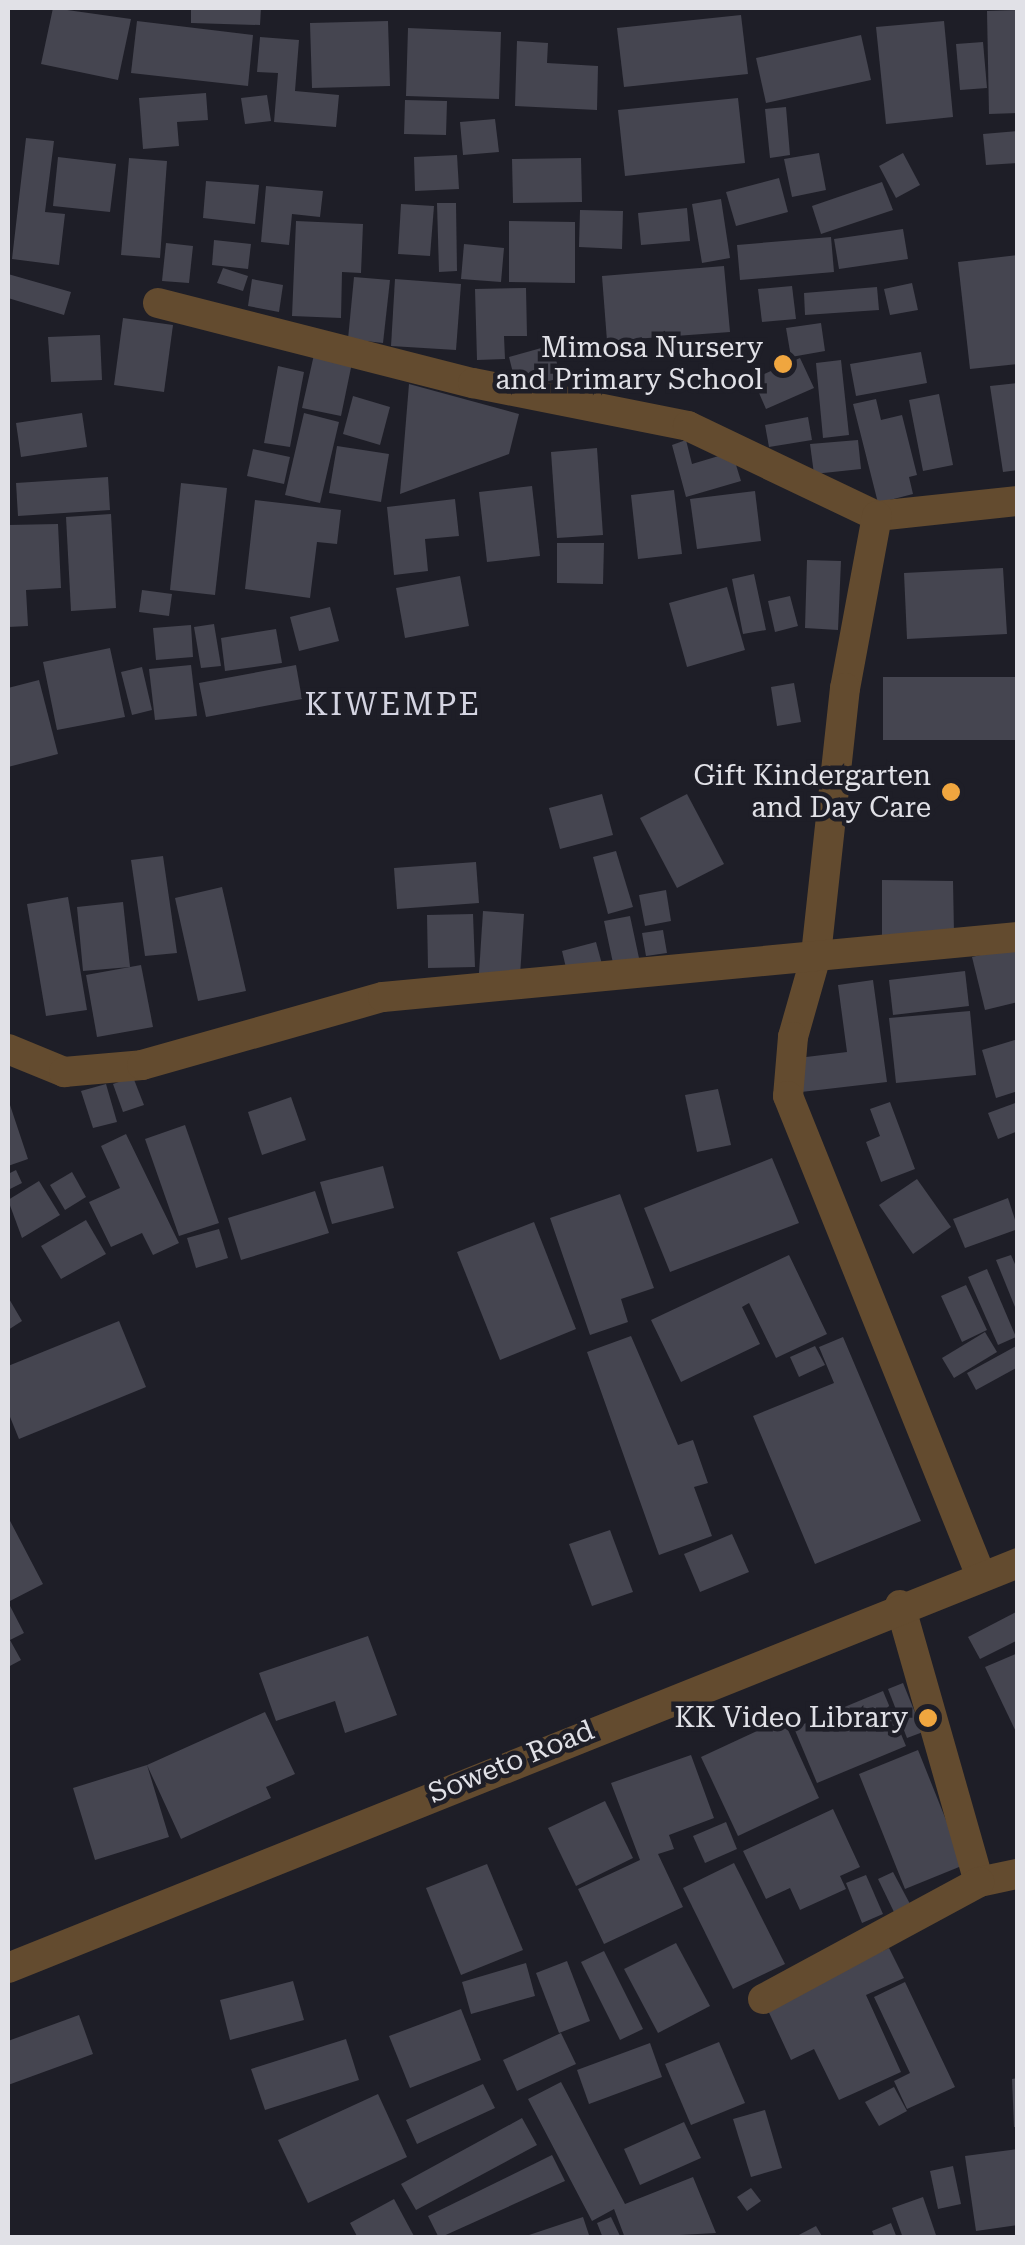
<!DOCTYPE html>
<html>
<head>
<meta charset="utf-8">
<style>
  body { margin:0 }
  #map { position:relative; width:1025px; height:2245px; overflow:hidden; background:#1e1e27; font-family:"Roboto Serif",serif }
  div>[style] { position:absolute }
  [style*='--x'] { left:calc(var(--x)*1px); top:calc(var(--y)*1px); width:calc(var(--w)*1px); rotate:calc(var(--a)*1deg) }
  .building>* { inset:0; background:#454550 }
  .minor>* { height:30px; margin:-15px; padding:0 15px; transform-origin:15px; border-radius:15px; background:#634b2f }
  .dots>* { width:28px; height:28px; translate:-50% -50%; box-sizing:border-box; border:5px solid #1e1e27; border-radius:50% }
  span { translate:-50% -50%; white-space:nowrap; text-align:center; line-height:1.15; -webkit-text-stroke:9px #1e1e27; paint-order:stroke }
  .poi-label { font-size:28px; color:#e1e1e7 }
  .right { translate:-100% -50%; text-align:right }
  .street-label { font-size:28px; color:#e1e1e7 }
  .quarter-label { font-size:32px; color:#d4d4e1; letter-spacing:2.5px }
  .frame { position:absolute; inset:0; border:10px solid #e1e1e7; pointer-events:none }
</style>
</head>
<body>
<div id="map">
  <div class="building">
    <i style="clip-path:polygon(53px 8px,131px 19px,118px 80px,41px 64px)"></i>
    <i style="clip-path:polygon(191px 8px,261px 8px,260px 25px,191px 23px)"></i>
    <i style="clip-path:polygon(1018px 10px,1018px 113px,989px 114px,987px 11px)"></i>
    <i style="clip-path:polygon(741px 15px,748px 74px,624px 87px,617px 28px)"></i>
    <i style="clip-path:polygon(137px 21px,253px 35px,248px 86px,131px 73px)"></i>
    <i style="clip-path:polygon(388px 21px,390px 86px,312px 88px,310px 23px)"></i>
    <i style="clip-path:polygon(944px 21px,953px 117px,886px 124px,876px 27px)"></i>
    <i style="clip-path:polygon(408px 28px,501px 32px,499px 99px,406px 96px)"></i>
    <i style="clip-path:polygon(861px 35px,871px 80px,766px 103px,756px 58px)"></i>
    <i style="clip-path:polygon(260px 37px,299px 40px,295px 91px,339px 95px,336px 127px,274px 122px,278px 73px,257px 72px)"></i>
    <i style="clip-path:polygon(517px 41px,548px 43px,547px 63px,598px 66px,597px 110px,515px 106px)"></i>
    <i style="clip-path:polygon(983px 42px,987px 88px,960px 90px,956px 44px)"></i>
    <i style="clip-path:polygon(206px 93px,208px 120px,177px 122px,179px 146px,143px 149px,139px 98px)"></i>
    <i style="clip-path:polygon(267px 95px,271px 121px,245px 124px,241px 98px)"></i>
    <i style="clip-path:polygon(738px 98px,745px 163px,625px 176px,618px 110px)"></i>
    <i style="clip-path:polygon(405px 100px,447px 101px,446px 135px,404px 134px)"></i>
    <i style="clip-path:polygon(786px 107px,790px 155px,770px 158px,765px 109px)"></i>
    <i style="clip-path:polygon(495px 119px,499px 152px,463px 155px,460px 122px)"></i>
    <i style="clip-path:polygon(1018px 131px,1018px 163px,986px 165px,983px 134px)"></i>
    <i style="clip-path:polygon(26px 138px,54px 141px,45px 212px,65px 214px,59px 265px,12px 259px)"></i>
    <i style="clip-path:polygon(819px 153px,826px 190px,792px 197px,784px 159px)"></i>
    <i style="clip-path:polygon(903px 153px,920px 185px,896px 198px,879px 166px)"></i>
    <i style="clip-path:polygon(457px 155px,459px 189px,415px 191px,414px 157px)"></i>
    <i style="clip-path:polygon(58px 157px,116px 164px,110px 212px,53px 206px)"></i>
    <i style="clip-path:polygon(129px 158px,167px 161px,160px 258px,121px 255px)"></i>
    <i style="clip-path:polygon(581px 158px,582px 202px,513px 203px,512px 159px)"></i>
    <i style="clip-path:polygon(779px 178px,788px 212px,736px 226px,726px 192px)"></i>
    <i style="clip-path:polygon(206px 181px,259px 185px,255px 224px,203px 218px)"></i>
    <i style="clip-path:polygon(882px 182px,893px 210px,821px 234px,812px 206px)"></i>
    <i style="clip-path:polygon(266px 186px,323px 191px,320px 217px,292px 214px,289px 245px,261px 242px)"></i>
    <i style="clip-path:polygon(721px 199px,730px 258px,702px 263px,692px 204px)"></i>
    <i style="clip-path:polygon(437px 203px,456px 203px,457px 271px,439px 272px)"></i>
    <i style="clip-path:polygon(401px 204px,434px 206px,430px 256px,398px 254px)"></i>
    <i style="clip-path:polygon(687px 208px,690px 241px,641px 245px,638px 213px)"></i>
    <i style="clip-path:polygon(580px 210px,623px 211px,622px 249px,579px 247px)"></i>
    <i style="clip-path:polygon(296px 221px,363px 224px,361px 273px,342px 272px,341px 318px,292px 316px)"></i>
    <i style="clip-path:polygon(509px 221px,575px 222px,575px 283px,509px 282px)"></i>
    <i style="clip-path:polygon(903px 229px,908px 259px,839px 269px,834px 239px)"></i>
    <i style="clip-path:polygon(831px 237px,834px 272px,740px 280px,737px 245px)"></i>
    <i style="clip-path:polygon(214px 240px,251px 244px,248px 269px,212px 265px)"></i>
    <i style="clip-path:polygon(166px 243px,193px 246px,189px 283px,162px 281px)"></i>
    <i style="clip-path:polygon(464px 244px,504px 248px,501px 282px,461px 279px)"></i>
    <i style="clip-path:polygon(1018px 255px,1018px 364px,970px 369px,958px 262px)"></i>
    <i style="clip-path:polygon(724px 266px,730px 332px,607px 341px,602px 276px)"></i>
    <i style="clip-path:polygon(223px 268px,248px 276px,243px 291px,217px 283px)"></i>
    <i style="clip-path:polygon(8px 274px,71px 292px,64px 315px,8px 298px)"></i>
    <i style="clip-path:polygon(354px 277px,390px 280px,383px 343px,348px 339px)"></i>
    <i style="clip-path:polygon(252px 279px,283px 285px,279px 312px,248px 306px)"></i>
    <i style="clip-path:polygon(395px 279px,461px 284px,456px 350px,391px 346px)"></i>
    <i style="clip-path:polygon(912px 283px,918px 310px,890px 315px,884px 289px)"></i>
    <i style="clip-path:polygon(792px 286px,796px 319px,762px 322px,758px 289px)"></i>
    <i style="clip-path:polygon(877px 287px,879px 310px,805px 315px,804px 293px)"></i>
    <i style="clip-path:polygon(526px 288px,527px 336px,504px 336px,505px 359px,477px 360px,475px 289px)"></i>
    <i style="clip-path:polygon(123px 318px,173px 325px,164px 392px,114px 385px)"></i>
    <i style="clip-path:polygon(821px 323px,825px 351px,791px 357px,786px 328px)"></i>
    <i style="clip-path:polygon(100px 335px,102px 380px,51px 382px,48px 337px)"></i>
    <i style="clip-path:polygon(552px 345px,561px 378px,517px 389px,509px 357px)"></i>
    <i style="clip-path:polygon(315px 350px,353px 358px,341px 416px,302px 408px)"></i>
    <i style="clip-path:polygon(921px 352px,927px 383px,856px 396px,850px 364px)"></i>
    <i style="clip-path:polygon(800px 358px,814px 388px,766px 409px,753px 379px)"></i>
    <i style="clip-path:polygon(841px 360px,849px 435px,823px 438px,816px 363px)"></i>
    <i style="clip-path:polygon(278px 366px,304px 372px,290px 447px,264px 443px)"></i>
    <i style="clip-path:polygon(1018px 383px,1018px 470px,1003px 472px,990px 386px)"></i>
    <i style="clip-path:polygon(409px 384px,519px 414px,509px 454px,400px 494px)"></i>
    <i style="clip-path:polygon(939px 394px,953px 465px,923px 471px,909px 400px)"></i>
    <i style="clip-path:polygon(353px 396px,390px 407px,380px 445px,343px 434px)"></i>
    <i style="clip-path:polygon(876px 399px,881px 420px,902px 415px,917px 475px,909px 477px,913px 494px,878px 503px,853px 404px)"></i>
    <i style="clip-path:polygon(82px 413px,87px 447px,21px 457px,16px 423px)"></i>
    <i style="clip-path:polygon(304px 413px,339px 422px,320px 503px,285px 495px)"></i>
    <i style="clip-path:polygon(808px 417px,812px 440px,769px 447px,765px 425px)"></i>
    <i style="clip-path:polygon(686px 440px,692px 464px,732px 452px,741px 481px,686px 497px,672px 445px)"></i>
    <i style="clip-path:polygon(858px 440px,861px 469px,814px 474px,810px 444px)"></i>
    <i style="clip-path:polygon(337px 446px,389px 454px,381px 502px,329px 493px)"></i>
    <i style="clip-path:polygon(597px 448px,603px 535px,557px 538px,551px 452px)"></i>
    <i style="clip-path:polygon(253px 449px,290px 457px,284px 484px,247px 476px)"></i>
    <i style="clip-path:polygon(108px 477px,110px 510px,18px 516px,16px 483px)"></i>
    <i style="clip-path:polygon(181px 483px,227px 488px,215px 595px,170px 590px)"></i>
    <i style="clip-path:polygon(532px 486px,540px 556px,487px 562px,479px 492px)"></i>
    <i style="clip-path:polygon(674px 490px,682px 554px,638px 559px,631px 495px)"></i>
    <i style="clip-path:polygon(755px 491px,761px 541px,697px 549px,690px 499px)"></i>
    <i style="clip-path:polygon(455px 499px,459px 536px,425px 539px,428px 571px,394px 575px,387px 507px)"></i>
    <i style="clip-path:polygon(255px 500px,341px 510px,337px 544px,317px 542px,310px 598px,245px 589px)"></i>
    <i style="clip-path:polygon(111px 514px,116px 608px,71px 611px,66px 517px)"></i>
    <i style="clip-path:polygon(58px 524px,61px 588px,26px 590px,28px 626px,8px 627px,8px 525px)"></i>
    <i style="clip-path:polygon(557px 543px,604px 543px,603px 584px,557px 583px)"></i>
    <i style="clip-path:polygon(807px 560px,841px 561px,838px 630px,805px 628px)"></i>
    <i style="clip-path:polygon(1003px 568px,1007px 634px,907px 639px,904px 573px)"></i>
    <i style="clip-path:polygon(754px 574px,766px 630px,743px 634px,732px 579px)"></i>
    <i style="clip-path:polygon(460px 576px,469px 626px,405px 638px,396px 588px)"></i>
    <i style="clip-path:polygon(727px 587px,745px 650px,687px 667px,669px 603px)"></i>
    <i style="clip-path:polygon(142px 590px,172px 594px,169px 616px,139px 612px)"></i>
    <i style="clip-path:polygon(790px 596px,798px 626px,775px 632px,768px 601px)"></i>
    <i style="clip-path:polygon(330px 607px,339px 641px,299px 651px,290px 617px)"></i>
    <i style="clip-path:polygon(214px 624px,221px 666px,201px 668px,194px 627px)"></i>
    <i style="clip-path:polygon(191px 625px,193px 657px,156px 660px,153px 628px)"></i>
    <i style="clip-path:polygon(276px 629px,282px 663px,225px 671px,221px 638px)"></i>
    <i style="clip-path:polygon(110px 648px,125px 717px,57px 730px,43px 662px)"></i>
    <i style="clip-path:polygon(191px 665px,197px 716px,155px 720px,149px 669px)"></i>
    <i style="clip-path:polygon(296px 665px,302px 699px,206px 717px,199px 683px)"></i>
    <i style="clip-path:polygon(142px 667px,152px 710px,132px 715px,121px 672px)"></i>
    <i style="clip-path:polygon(883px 677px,1018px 677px,1018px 740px,883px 740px)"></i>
    <i style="clip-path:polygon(39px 680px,58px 754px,8px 767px,8px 688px)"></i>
    <i style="clip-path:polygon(794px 683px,801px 722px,777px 726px,771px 687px)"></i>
    <i style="clip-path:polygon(602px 794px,613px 835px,560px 849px,549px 808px)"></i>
    <i style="clip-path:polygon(687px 794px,724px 864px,677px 888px,640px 818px)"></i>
    <i style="clip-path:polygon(616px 851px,633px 907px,608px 914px,593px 857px)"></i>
    <i style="clip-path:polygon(163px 856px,177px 953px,145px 956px,131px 860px)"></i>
    <i style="clip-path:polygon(476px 862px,479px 903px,397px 909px,394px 868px)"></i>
    <i style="clip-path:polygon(882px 880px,953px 881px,954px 934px,882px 935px)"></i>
    <i style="clip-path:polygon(222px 887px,246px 991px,198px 1001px,175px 898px)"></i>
    <i style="clip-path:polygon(666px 890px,671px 921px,645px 926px,639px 895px)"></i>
    <i style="clip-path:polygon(68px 897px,87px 1010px,46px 1016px,27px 904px)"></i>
    <i style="clip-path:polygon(123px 902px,130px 967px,83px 971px,77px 907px)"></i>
    <i style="clip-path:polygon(483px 911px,524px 914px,520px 976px,479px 973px)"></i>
    <i style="clip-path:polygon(473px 914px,475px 967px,428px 968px,427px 915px)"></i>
    <i style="clip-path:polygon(630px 916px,639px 958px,613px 963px,604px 921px)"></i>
    <i style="clip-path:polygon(663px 930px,667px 953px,646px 956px,642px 933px)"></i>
    <i style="clip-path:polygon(596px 942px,603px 968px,568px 976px,562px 951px)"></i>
    <i style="clip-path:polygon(1018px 946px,1018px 1002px,985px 1010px,972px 957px)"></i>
    <i style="clip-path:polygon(141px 965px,153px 1027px,97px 1037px,86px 975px)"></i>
    <i style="clip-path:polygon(965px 971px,969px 1006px,893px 1015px,889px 980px)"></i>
    <i style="clip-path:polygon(873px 980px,887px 1082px,801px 1092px,798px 1058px,847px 1052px,838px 985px)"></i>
    <i style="clip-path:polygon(970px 1011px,976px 1075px,896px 1083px,889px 1018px)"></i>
    <i style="clip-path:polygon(1018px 1039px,1018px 1091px,996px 1098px,982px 1050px)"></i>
    <i style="clip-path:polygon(133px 1077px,144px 1105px,123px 1112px,113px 1084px)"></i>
    <i style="clip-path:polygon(106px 1084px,117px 1122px,93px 1128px,81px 1091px)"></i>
    <i style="clip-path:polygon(718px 1089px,731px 1145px,697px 1152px,685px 1095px)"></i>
    <i style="clip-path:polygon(291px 1097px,306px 1140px,262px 1155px,248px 1112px)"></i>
    <i style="clip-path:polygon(8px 1099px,28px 1159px,8px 1166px)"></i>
    <i style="clip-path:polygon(890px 1102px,915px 1169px,881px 1182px,866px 1142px,880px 1136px,870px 1109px)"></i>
    <i style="clip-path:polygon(1018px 1102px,1018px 1131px,998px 1139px,988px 1113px)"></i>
    <i style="clip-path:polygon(185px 1125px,219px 1223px,179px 1236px,145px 1139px)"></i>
    <i style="clip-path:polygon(126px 1134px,179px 1243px,153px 1255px,142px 1233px,111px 1247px,89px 1202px,120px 1188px,101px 1146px)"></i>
    <i style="clip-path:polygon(772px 1158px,799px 1223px,670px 1272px,644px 1208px)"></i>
    <i style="clip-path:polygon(383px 1166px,394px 1208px,332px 1224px,320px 1182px)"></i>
    <i style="clip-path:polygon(16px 1170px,22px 1183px,8px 1190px,8px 1174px)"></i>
    <i style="clip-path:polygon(72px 1172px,86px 1197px,65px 1210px,50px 1185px)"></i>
    <i style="clip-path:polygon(917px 1179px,951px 1227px,913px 1254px,879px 1205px)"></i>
    <i style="clip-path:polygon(39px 1181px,60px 1215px,22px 1238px,8px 1200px)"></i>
    <i style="clip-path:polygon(315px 1191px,329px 1233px,241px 1260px,228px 1218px)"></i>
    <i style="clip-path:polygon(620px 1194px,654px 1288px,621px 1299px,628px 1322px,590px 1335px,550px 1218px)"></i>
    <i style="clip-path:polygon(1008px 1198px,1018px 1229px,965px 1248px,953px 1219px)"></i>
    <i style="clip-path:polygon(86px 1220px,106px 1254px,61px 1279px,41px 1246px)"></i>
    <i style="clip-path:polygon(534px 1222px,576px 1329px,500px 1360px,457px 1252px)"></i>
    <i style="clip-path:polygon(219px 1229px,228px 1258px,196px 1268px,187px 1238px)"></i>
    <i style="clip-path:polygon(789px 1255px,827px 1334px,776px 1358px,749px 1303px,742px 1307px,760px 1344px,681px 1382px,651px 1320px)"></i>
    <i style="clip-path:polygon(1011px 1255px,1018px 1271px,1017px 1312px,996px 1260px)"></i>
    <i style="clip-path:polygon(987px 1269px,1016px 1337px,998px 1345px,968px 1277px)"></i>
    <i style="clip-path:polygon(966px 1285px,987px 1330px,962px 1342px,941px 1296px)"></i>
    <i style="clip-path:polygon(8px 1297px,22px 1321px,8px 1330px)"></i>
    <i style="clip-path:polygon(119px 1321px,146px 1387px,19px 1439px,8px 1412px,8px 1366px)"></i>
    <i style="clip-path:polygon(985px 1332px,997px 1352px,954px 1378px,942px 1358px)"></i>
    <i style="clip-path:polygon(631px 1336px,678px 1445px,693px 1440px,708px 1483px,694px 1487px,712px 1536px,659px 1555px,587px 1352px)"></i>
    <i style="clip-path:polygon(843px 1337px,921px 1521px,815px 1564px,753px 1416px,834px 1383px,819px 1347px)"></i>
    <i style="clip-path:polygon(1018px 1345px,1018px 1367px,976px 1390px,967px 1373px)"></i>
    <i style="clip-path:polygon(815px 1346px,825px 1365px,799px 1377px,790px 1357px)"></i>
    <i style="clip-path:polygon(8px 1517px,43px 1584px,8px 1602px,24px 1633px,10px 1640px,21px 1660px,8px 1667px)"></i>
    <i style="clip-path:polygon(610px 1530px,633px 1592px,592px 1606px,569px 1544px)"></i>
    <i style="clip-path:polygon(732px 1534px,749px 1572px,700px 1592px,684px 1554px)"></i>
    <i style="clip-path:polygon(1018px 1611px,1018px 1640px,980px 1659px,968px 1637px)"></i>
    <i style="clip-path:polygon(368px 1636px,397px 1715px,345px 1733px,335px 1701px,276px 1721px,259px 1673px)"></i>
    <i style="clip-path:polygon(1018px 1653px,1018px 1736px,985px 1667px)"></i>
    <i style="clip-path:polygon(903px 1683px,923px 1732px,907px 1738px,888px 1689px)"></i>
    <i style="clip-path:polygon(883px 1691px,906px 1746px,817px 1783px,794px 1728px)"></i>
    <i style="clip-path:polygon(265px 1712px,295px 1774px,266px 1787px,271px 1798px,181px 1839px,147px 1765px,169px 1837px,95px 1860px,73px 1788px,147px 1765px)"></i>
    <i style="clip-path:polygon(783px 1719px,819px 1798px,738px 1836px,701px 1757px)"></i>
    <i style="clip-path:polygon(918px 1750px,964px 1865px,905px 1889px,859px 1774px)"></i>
    <i style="clip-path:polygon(691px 1755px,714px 1818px,669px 1835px,674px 1849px,658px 1854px,683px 1907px,604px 1944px,578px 1889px,640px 1860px,611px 1783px)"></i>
    <i style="clip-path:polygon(605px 1801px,633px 1858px,576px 1886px,548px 1828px)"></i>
    <i style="clip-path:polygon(833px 1809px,860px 1867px,840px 1876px,846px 1889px,800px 1910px,790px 1888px,766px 1899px,743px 1851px)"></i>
    <i style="clip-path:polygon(726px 1822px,737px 1849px,705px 1863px,693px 1836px)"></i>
    <i style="clip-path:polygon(734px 1863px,785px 1964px,733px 1989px,683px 1888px)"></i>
    <i style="clip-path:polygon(487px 1864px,523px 1950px,461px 1975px,426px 1888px)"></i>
    <i style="clip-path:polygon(893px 1872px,910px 1904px,894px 1912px,878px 1879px)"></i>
    <i style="clip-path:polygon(866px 1875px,883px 1914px,862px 1923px,846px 1883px)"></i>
    <i style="clip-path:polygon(676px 1943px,710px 2006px,658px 2033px,624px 1969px)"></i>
    <i style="clip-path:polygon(889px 1948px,904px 1978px,866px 1995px,901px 2072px,839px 2100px,814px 2049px,791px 2060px,765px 2004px)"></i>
    <i style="clip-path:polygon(604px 1951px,643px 2029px,620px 2040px,581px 1962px)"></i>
    <i style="clip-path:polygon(567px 1961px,590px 2021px,559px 2033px,536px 1973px)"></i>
    <i style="clip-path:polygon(526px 1963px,535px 1996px,471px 2014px,462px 1982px)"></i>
    <i style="clip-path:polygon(293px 1981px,304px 2020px,230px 2040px,220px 2000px)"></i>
    <i style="clip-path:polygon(905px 1982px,955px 2087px,907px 2109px,894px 2081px,910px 2073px,874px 1997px)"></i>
    <i style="clip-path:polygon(461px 2009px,481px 2060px,410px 2088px,389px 2036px)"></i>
    <i style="clip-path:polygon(79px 2015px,93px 2054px,8px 2085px,8px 2041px)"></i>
    <i style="clip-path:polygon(561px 2033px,576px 2064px,517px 2091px,503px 2060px)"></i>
    <i style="clip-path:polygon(346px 2039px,359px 2080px,265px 2110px,251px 2069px)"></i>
    <i style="clip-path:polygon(719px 2042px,745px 2103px,691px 2125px,665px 2064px)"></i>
    <i style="clip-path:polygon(650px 2043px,662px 2077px,589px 2104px,577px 2070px)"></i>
    <i style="clip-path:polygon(1018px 2078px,1018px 2127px,1014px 2127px,1012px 2079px)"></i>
    <i style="clip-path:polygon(561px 2082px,625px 2204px,693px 2177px,716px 2233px,625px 2238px,614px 2209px,592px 2221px,528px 2099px)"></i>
    <i style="clip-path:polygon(483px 2084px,495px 2108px,417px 2144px,406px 2120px)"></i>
    <i style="clip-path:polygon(894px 2087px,907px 2111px,879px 2126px,865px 2102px)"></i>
    <i style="clip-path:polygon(378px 2094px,407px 2157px,308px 2203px,278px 2140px)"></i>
    <i style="clip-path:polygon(765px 2110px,782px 2168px,751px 2177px,733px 2119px)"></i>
    <i style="clip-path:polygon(522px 2118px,537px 2145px,416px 2210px,401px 2184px)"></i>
    <i style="clip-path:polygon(684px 2122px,701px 2158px,640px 2185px,624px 2149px)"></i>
    <i style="clip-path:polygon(1018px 2149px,1018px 2225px,976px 2231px,965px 2156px)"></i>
    <i style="clip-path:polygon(552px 2155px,565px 2181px,439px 2238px,428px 2216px)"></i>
    <i style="clip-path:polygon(953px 2166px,961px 2204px,938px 2209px,930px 2171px)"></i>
    <i style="clip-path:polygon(751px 2188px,761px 2201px,747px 2211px,737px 2197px)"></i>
    <i style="clip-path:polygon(923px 2197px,937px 2238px,903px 2238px,892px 2208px)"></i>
    <i style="clip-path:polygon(394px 2199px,415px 2238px,358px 2238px,350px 2223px)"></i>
    <i style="clip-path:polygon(583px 2217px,590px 2238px,523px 2238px,523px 2237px)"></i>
    <i style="clip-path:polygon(611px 2217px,621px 2238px,603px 2238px,597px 2223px)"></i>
    <i style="clip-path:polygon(891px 2223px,897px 2238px,875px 2238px,872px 2231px)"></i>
    <i style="clip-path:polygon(816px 2226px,823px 2238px,793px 2238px)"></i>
  </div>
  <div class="minor">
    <i style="--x:158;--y:303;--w:325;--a:14.3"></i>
    <i style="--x:473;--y:383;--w:219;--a:11.3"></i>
    <i style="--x:688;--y:426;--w:209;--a:25.5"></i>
    <i style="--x:877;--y:516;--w:142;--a:-6.1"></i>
    <i style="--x:877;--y:516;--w:175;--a:100.5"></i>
    <i style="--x:845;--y:688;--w:270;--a:96.2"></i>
    <i style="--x:816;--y:956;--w:84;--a:105.9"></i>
    <i style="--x:793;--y:1037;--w:59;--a:94.8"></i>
    <i style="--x:788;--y:1096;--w:517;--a:68.1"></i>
    <i style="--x:8;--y:1049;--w:61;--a:22.3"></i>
    <i style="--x:64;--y:1072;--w:78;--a:-5.1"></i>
    <i style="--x:142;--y:1065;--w:250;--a:-15.8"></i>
    <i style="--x:383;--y:997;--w:638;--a:-5.4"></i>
    <i style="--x:900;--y:1605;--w:288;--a:74.1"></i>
    <i style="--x:979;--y:1882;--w:40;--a:-12"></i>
    <i style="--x:8;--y:1968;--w:1088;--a:-21.85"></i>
    <i style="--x:763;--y:1999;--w:246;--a:-28.4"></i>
  </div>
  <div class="dots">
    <i style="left:783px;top:364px;background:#f0a63f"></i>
    <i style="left:951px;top:792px;background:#f0a63f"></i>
    <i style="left:928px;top:1718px;background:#f0a63f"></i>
  </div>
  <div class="poi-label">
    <span class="right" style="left:763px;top:364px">Mimosa Nursery<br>and Primary School</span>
    <span class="right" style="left:931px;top:792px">Gift Kindergarten<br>and Day Care</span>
    <span class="right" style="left:908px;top:1718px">KK Video Library</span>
  </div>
  <div class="street-label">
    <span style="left:511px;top:1762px;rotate:-22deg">Soweto Road</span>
  </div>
  <div class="quarter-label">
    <span style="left:393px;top:704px">KIWEMPE</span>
  </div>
  <div class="frame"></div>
</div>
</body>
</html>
